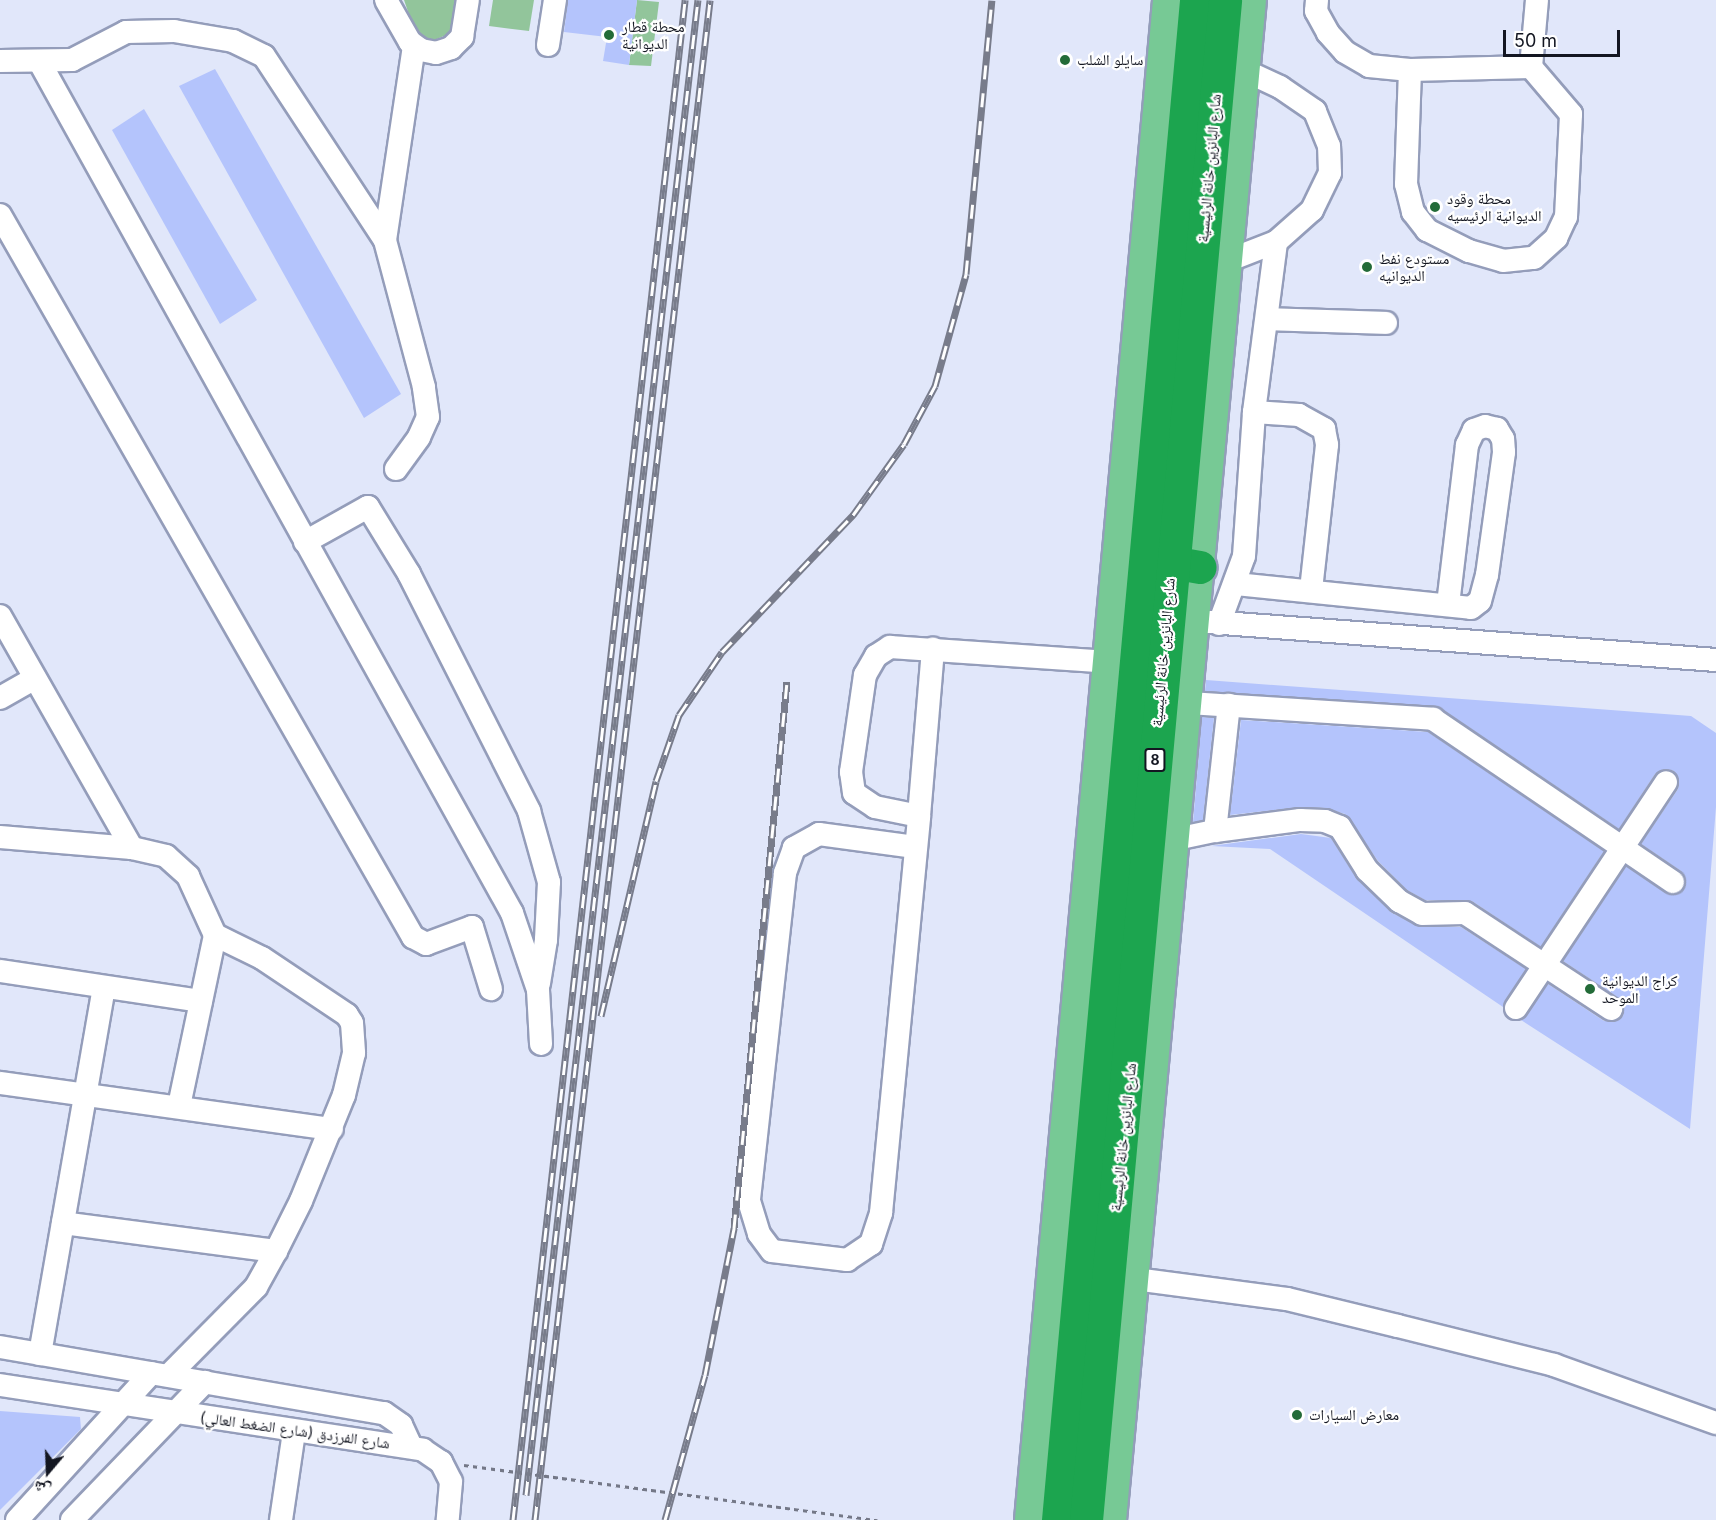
<!DOCTYPE html>
<html>
<head>
<meta charset="utf-8">
<style>
  body { margin:0 }
  #map { position:relative; width:1716px; height:1520px; overflow:hidden; background:#e1e7fa; font-family:Inter,"Noto Naskh Arabic",sans-serif }
  div>[style] { position:absolute }
  [style*='--x'] { left:calc(var(--x)*1px); top:calc(var(--y)*1px); width:calc(var(--w)*1px); rotate:calc(var(--a)*1deg) }
  .green>* { inset:0; background:#92c59b }
  .building>* { inset:0; background:#b4c4fc }
  .path>* { height:3px; margin-top:-1.5px; transform-origin:0; background:repeating-linear-gradient(90deg,#747887 0 4.5px,transparent 0 9px) }
  .roads { filter:drop-shadow(2px 0 #949dba) drop-shadow(-2px 0 #949dba) drop-shadow(0 2px #949dba) drop-shadow(0 -2px #949dba) }
  .minor>* { height:22px; margin:-11px; padding:0 11px; transform-origin:11px; border-radius:11px; background:#fff }
  .major>* { height:28px; margin:-14px; padding:0 14px; transform-origin:14px; border-radius:14px; background:#77c995 }
  .highway>* { height:33px; margin:-16.5px; padding:0 16.5px; transform-origin:16.5px; border-radius:16.5px; background:#1ca54f }
  .rail>* { height:7px; margin-top:-3.5px; transform-origin:0; background:repeating-linear-gradient(90deg,#fff 0 14px,#787c8b 0 28px); box-sizing:border-box; border-block:2px solid #787c8b }
  .dots>* { width:16px; height:16px; translate:-50% -50%; box-sizing:border-box; border:3px solid #fff; border-radius:50% }
  span { translate:-50% -50%; white-space:nowrap; text-align:center; line-height:1.15; -webkit-text-stroke:4.5px #fff; paint-order:stroke }
  .shield-label span { padding:2px 4px; background:#fff; border:2px solid; border-radius:4px; -webkit-text-stroke-width:0 }
  .shield-label { font-size:14px; color:#131621; font-weight:700 }
  .poi-label { font-size:15px; color:#131621 }
  .left { translate:0 -50%; text-align:left }
  .street-label { font-size:15px; color:#131621 }
  .north { position:absolute; left:18px; top:1442px; width:60px; height:60px; -webkit-text-stroke:4px #fff; paint-order:stroke; rotate:199deg; font-size:16px; font-weight:700; line-height:24px; text-align:center; color:#131621 }
  .north::after { content:''; display:block; margin:auto; width:21px; height:27px; background:#131621; clip-path:polygon(50% 0,100% 100%,50% 72%,0 100%) }
  .scale { position:absolute; left:1503px; top:30px; width:117px; height:27px; box-sizing:border-box; border:3px solid #131621; border-top:0; padding-left:8px; font-size:18px; line-height:21px; white-space:nowrap; color:#131621; -webkit-text-stroke:4px #fff; paint-order:stroke }
</style>
</head>
<body>
<div id="map">
  <div class="green">
    <i style="clip-path:polygon(404px 0,458px 0,451px 33px,432px 41px,423px 37px,413px 26px)"></i>
    <i style="clip-path:polygon(493px 0,534px 0,529px 31px,489px 26px)"></i>
    <i style="clip-path:polygon(637px 0,659px 2px,651px 66px,629px 65px)"></i>
  </div>
  <div class="building">
    <i style="clip-path:polygon(568px 0,637px 0,629px 65px,603px 61px,607px 37px,564px 32px)"></i>
    <i style="clip-path:polygon(215px 69px,401px 394px,364px 418px,179px 86px)"></i>
    <i style="clip-path:polygon(144px 109px,257px 300px,220px 324px,112px 130px)"></i>
    <i style="clip-path:polygon(1206px 680px,1691px 716px,1716px 733px,1716px 807px,1690px 1129px,1521px 1020px,1548px 984px,1604px 1021px,1617px 1021px,1623px 1016px,1624px 1009px,1619px 998px,1563px 961px,1626px 866px,1666px 893px,1678px 894px,1684px 889px,1686px 882px,1681px 871px,1641px 844px,1678px 789px,1679px 782px,1674px 771px,1666px 769px,1655px 774px,1619px 829px,1440px 708px,1205px 691px)"></i>
    <i style="clip-path:polygon(1202px 717px,1214px 718px,1203px 820px,1193px 822px)"></i>
    <i style="clip-path:polygon(1241px 720px,1428px 732px,1604px 851px,1541px 947px,1472px 901px,1425px 900px,1407px 890px,1378px 861px,1345px 814px,1326px 808px,1300px 807px,1230px 815px)"></i>
    <i style="clip-path:polygon(1301px 834px,1331px 838px,1357px 879px,1392px 913px,1422px 927px,1461px 927px,1526px 969px,1503px 1007px,1270px 849px,1211px 846px)"></i>
    <i style="clip-path:polygon(0 1411px,80px 1417px,81px 1429px,0 1510px)"></i>
  </div>
  <div class="path">
    <i style="--x:464;--y:1465;--w:417;--a:7.6"></i>
  </div>
  <div class="roads">
    <div class="minor">
      <i style="--x:386;--y:0;--w:48;--a:60.3"></i>
      <i style="--x:410;--y:42;--w:14;--a:36"></i>
      <i style="--x:421;--y:50;--w:15;--a:11"></i>
      <i style="--x:436;--y:53;--w:16;--a:-18"></i>
      <i style="--x:451;--y:48;--w:16;--a:-45"></i>
      <i style="--x:462;--y:37;--w:37;--a:-81"></i>
      <i style="--x:1317;--y:0;--w:11;--a:95"></i>
      <i style="--x:1316;--y:11;--w:25;--a:61"></i>
      <i style="--x:1328;--y:33;--w:25;--a:48"></i>
      <i style="--x:1345;--y:52;--w:28;--a:30"></i>
      <i style="--x:1369;--y:66;--w:41;--a:5.6"></i>
      <i style="--x:1410;--y:70;--w:114;--a:92"></i>
      <i style="--x:1406;--y:184;--w:29;--a:76"></i>
      <i style="--x:1413;--y:212;--w:23;--a:52"></i>
      <i style="--x:1427;--y:230;--w:47;--a:26.6"></i>
      <i style="--x:1469;--y:251;--w:35;--a:16"></i>
      <i style="--x:1503;--y:261;--w:31;--a:-6"></i>
      <i style="--x:1534;--y:258;--w:30;--a:-42"></i>
      <i style="--x:1556;--y:238;--w:23;--a:-65"></i>
      <i style="--x:1566;--y:217;--w:103;--a:-87.2"></i>
      <i style="--x:1571;--y:114;--w:62;--a:-130.4"></i>
      <i style="--x:1531;--y:67;--w:67;--a:-84.9"></i>
      <i style="--x:548;--y:45;--w:46;--a:-81.2"></i>
      <i style="--x:0;--y:61;--w:72;--a:-0.8"></i>
      <i style="--x:72;--y:60;--w:61;--a:-27.4"></i>
      <i style="--x:126;--y:32;--w:48;--a:-1.2"></i>
      <i style="--x:174;--y:31;--w:60;--a:9.6"></i>
      <i style="--x:233;--y:41;--w:34;--a:26"></i>
      <i style="--x:264;--y:56;--w:220;--a:56.7"></i>
      <i style="--x:39;--y:61;--w:974;--a:60.96"></i>
      <i style="--x:512;--y:913;--w:81;--a:71.3"></i>
      <i style="--x:538;--y:990;--w:54;--a:86.8"></i>
      <i style="--x:1410;--y:70;--w:121;--a:-1.4"></i>
      <i style="--x:0;--y:215;--w:832;--a:60.23"></i>
      <i style="--x:413;--y:937;--w:15;--a:28"></i>
      <i style="--x:426;--y:944;--w:49;--a:-20.3"></i>
      <i style="--x:472;--y:927;--w:65;--a:73"></i>
      <i style="--x:1227;--y:261;--w:53;--a:-21.2"></i>
      <i style="--x:1276;--y:242;--w:48;--a:-41.6"></i>
      <i style="--x:1312;--y:210;--w:41;--a:-64.1"></i>
      <i style="--x:1330;--y:173;--w:27;--a:-92"></i>
      <i style="--x:1329;--y:146;--w:38;--a:-112"></i>
      <i style="--x:1315;--y:111;--w:42;--a:-145.6"></i>
      <i style="--x:1280;--y:87;--w:40;--a:-155"></i>
      <i style="--x:1267;--y:319;--w:119;--a:1.9"></i>
      <i style="--x:1254;--y:412;--w:45;--a:3.8"></i>
      <i style="--x:1299;--y:415;--w:29;--a:29"></i>
      <i style="--x:1324;--y:429;--w:16;--a:79"></i>
      <i style="--x:1327;--y:445;--w:145;--a:96.3"></i>
      <i style="--x:396;--y:469;--w:39;--a:-54"></i>
      <i style="--x:419;--y:437;--w:22;--a:-66"></i>
      <i style="--x:428;--y:417;--w:30;--a:-98"></i>
      <i style="--x:424;--y:387;--w:152;--a:-104.9"></i>
      <i style="--x:385;--y:240;--w:196;--a:-81.5"></i>
      <i style="--x:305;--y:542;--w:72;--a:-29.1"></i>
      <i style="--x:368;--y:507;--w:79;--a:58.5"></i>
      <i style="--x:409;--y:574;--w:266;--a:63.1"></i>
      <i style="--x:529;--y:811;--w:74;--a:74.3"></i>
      <i style="--x:549;--y:882;--w:58;--a:93"></i>
      <i style="--x:546;--y:940;--w:44;--a:99.2"></i>
      <i style="--x:1236;--y:584;--w:236;--a:5.8"></i>
      <i style="--x:1471;--y:608;--w:11;--a:-38"></i>
      <i style="--x:1480;--y:601;--w:27;--a:-75"></i>
      <i style="--x:1487;--y:575;--w:124;--a:-82.1"></i>
      <i style="--x:1504;--y:452;--w:13;--a:-94"></i>
      <i style="--x:1503;--y:439;--w:12;--a:-121"></i>
      <i style="--x:1497;--y:429;--w:12;--a:-166"></i>
      <i style="--x:1485;--y:426;--w:12;--a:160"></i>
      <i style="--x:1474;--y:430;--w:17;--a:115"></i>
      <i style="--x:1467;--y:445;--w:161;--a:96.8"></i>
      <i style="--x:0;--y:616;--w:267;--a:60.4"></i>
      <i style="--x:1196;--y:621;--w:521;--a:4.29"></i>
      <i style="--x:1219;--y:624;--w:72;--a:-69.8"></i>
      <i style="--x:1244;--y:556;--w:144;--a:-86"></i>
      <i style="--x:1254;--y:412;--w:171;--a:-82.6"></i>
      <i style="--x:0;--y:698;--w:40;--a:-29.7"></i>
      <i style="--x:1188;--y:703;--w:246;--a:3.7"></i>
      <i style="--x:1433;--y:719;--w:290;--a:34.2"></i>
      <i style="--x:919;--y:816;--w:168;--a:-85.2"></i>
      <i style="--x:1215;--y:831;--w:86;--a:-7.4"></i>
      <i style="--x:1300;--y:820;--w:25;--a:2"></i>
      <i style="--x:1325;--y:821;--w:16;--a:22"></i>
      <i style="--x:1340;--y:827;--w:51;--a:57.9"></i>
      <i style="--x:1367;--y:870;--w:45;--a:44.1"></i>
      <i style="--x:1399;--y:901;--w:26;--a:29"></i>
      <i style="--x:1422;--y:914;--w:43;--a:-1.3"></i>
      <i style="--x:1465;--y:913;--w:175;--a:33.3"></i>
      <i style="--x:0;--y:837;--w:132;--a:4.8"></i>
      <i style="--x:132;--y:848;--w:35;--a:13"></i>
      <i style="--x:166;--y:856;--w:30;--a:42"></i>
      <i style="--x:188;--y:876;--w:65;--a:65.4"></i>
      <i style="--x:215;--y:935;--w:52;--a:26.1"></i>
      <i style="--x:262;--y:958;--w:102;--a:33.8"></i>
      <i style="--x:347;--y:1015;--w:9;--a:58"></i>
      <i style="--x:352;--y:1023;--w:30;--a:86"></i>
      <i style="--x:354;--y:1053;--w:43;--a:103.4"></i>
      <i style="--x:344;--y:1095;--w:114;--a:112.1"></i>
      <i style="--x:301;--y:1201;--w:56;--a:116.6"></i>
      <i style="--x:276;--y:1251;--w:41;--a:119.1"></i>
      <i style="--x:256;--y:1287;--w:124;--a:134.7"></i>
      <i style="--x:1176;--y:839;--w:40;--a:-12"></i>
      <i style="--x:1215;--y:831;--w:127;--a:-83.7"></i>
      <i style="--x:915;--y:847;--w:97;--a:-172.3"></i>
      <i style="--x:819;--y:834;--w:29;--a:151"></i>
      <i style="--x:794;--y:848;--w:27;--a:110"></i>
      <i style="--x:785;--y:873;--w:330;--a:96.3"></i>
      <i style="--x:749;--y:1201;--w:34;--a:73"></i>
      <i style="--x:759;--y:1234;--w:21;--a:53"></i>
      <i style="--x:772;--y:1251;--w:76;--a:6.8"></i>
      <i style="--x:847;--y:1260;--w:29;--a:-34"></i>
      <i style="--x:871;--y:1244;--w:33;--a:-72"></i>
      <i style="--x:881;--y:1213;--w:399;--a:-84.5"></i>
      <i style="--x:919;--y:816;--w:45;--a:-168.4"></i>
      <i style="--x:875;--y:807;--w:25;--a:-146"></i>
      <i style="--x:854;--y:793;--w:21;--a:-98"></i>
      <i style="--x:851;--y:772;--w:98;--a:-81.8"></i>
      <i style="--x:865;--y:675;--w:22;--a:-60"></i>
      <i style="--x:876;--y:656;--w:17;--a:-33"></i>
      <i style="--x:890;--y:647;--w:219;--a:3.9"></i>
      <i style="--x:0;--y:971;--w:203;--a:8.5"></i>
      <i style="--x:1516;--y:1008;--w:271;--a:-56.4"></i>
      <i style="--x:0;--y:1083;--w:335;--a:7.9"></i>
      <i style="--x:179;--y:1106;--w:175;--a:-78.1"></i>
      <i style="--x:63;--y:1223;--w:215;--a:7.5"></i>
      <i style="--x:1135;--y:1279;--w:153;--a:7.5"></i>
      <i style="--x:1287;--y:1299;--w:114;--a:13.7"></i>
      <i style="--x:1398;--y:1326;--w:161;--a:14"></i>
      <i style="--x:1554;--y:1365;--w:172;--a:19.7"></i>
      <i style="--x:0;--y:1347;--w:390;--a:9.8"></i>
      <i style="--x:384;--y:1413;--w:21;--a:35"></i>
      <i style="--x:401;--y:1425;--w:23;--a:65"></i>
      <i style="--x:40;--y:1354;--w:372;--a:-80.1"></i>
      <i style="--x:0;--y:1385;--w:428;--a:8.7"></i>
      <i style="--x:423;--y:1450;--w:22;--a:34"></i>
      <i style="--x:441;--y:1462;--w:22;--a:63"></i>
      <i style="--x:451;--y:1482;--w:38;--a:95"></i>
      <i style="--x:17;--y:1520;--w:199;--a:-47.6"></i>
      <i style="--x:72;--y:1520;--w:192;--a:-46.1"></i>
      <i style="--x:281;--y:1520;--w:89;--a:-81.6"></i>
    </div>
    <div class="major">
      <i style="--x:1029;--y:1520;--w:1526;--a:-84.81"></i>
      <i style="--x:1112;--y:1520;--w:1526;--a:-84.74"></i>
    </div>
    <div class="highway">
      <i style="--x:1171;--y:562;--w:29;--a:10"></i>
      <i style="--x:1058;--y:1520;--w:1526;--a:-84.81"></i>
      <i style="--x:1086;--y:1520;--w:1526;--a:-84.77"></i>
    </div>
  </div>
  <div class="rail">
    <i style="--x:601;--y:1016;--w:241;--a:-76.8"></i>
    <i style="--x:656;--y:781;--w:70;--a:-70.8"></i>
    <i style="--x:679;--y:715;--w:76;--a:-55.7"></i>
    <i style="--x:722;--y:652;--w:190;--a:-46.3"></i>
    <i style="--x:853;--y:515;--w:87;--a:-54.3"></i>
    <i style="--x:904;--y:444;--w:66;--a:-61.9"></i>
    <i style="--x:935;--y:386;--w:116;--a:-74.5"></i>
    <i style="--x:966;--y:274;--w:275;--a:-84.6"></i>
    <i style="--x:526;--y:1495;--w:1505;--a:-83.44"></i>
    <i style="--x:513;--y:1520;--w:1530;--a:-83.54"></i>
    <i style="--x:535;--y:1520;--w:1530;--a:-83.43"></i>
    <i style="--x:665;--y:1520;--w:150;--a:-74.6"></i>
    <i style="--x:705;--y:1375;--w:150;--a:-78.8"></i>
    <i style="--x:734;--y:1228;--w:549;--a:-84.46"></i>
  </div>
  <div class="dots">
    <i style="left:609px;top:35px;background:#236b38"></i>
    <i style="left:1065px;top:60px;background:#236b38"></i>
    <i style="left:1435px;top:207px;background:#236b38"></i>
    <i style="left:1367px;top:267px;background:#236b38"></i>
    <i style="left:1590px;top:989px;background:#236b38"></i>
    <i style="left:1297px;top:1415px;background:#236b38"></i>
  </div>
  <div class="shield-label">
    <span style="left:1155px;top:760px">8</span>
  </div>
  <div class="poi-label">
    <span class="left" style="left:622px;top:35px">محطة قطار<br>الديوانية</span>
    <span class="left" style="left:1077px;top:60px">سايلو الشلب</span>
    <span class="left" style="left:1447px;top:207px">محطة وقود<br>الديوانية الرئيسيه</span>
    <span class="left" style="left:1379px;top:267px">مستودع نفط<br>الديوانيه</span>
    <span class="left" style="left:1602px;top:989px">كراج الديوانية<br>الموحد</span>
    <span class="left" style="left:1309px;top:1415px">معارض السيارات</span>
  </div>
  <div class="street-label">
    <span style="left:1209px;top:168px;rotate:-85deg">شارع البانزين خانة الرئيسية</span>
    <span style="left:1163px;top:652px;rotate:-85deg">شارع البانزين خانة الرئيسية</span>
    <span style="left:1123px;top:1137px;rotate:-84deg">شارع البانزين خانة الرئيسية</span>
    <span style="left:295px;top:1430px;rotate:8deg">شارع الفرزدق (شارع الضغط العالي)</span>
  </div>
  <div class="north">ش</div>
  <div class="scale">50 m</div>
</div>
</body>
</html>
